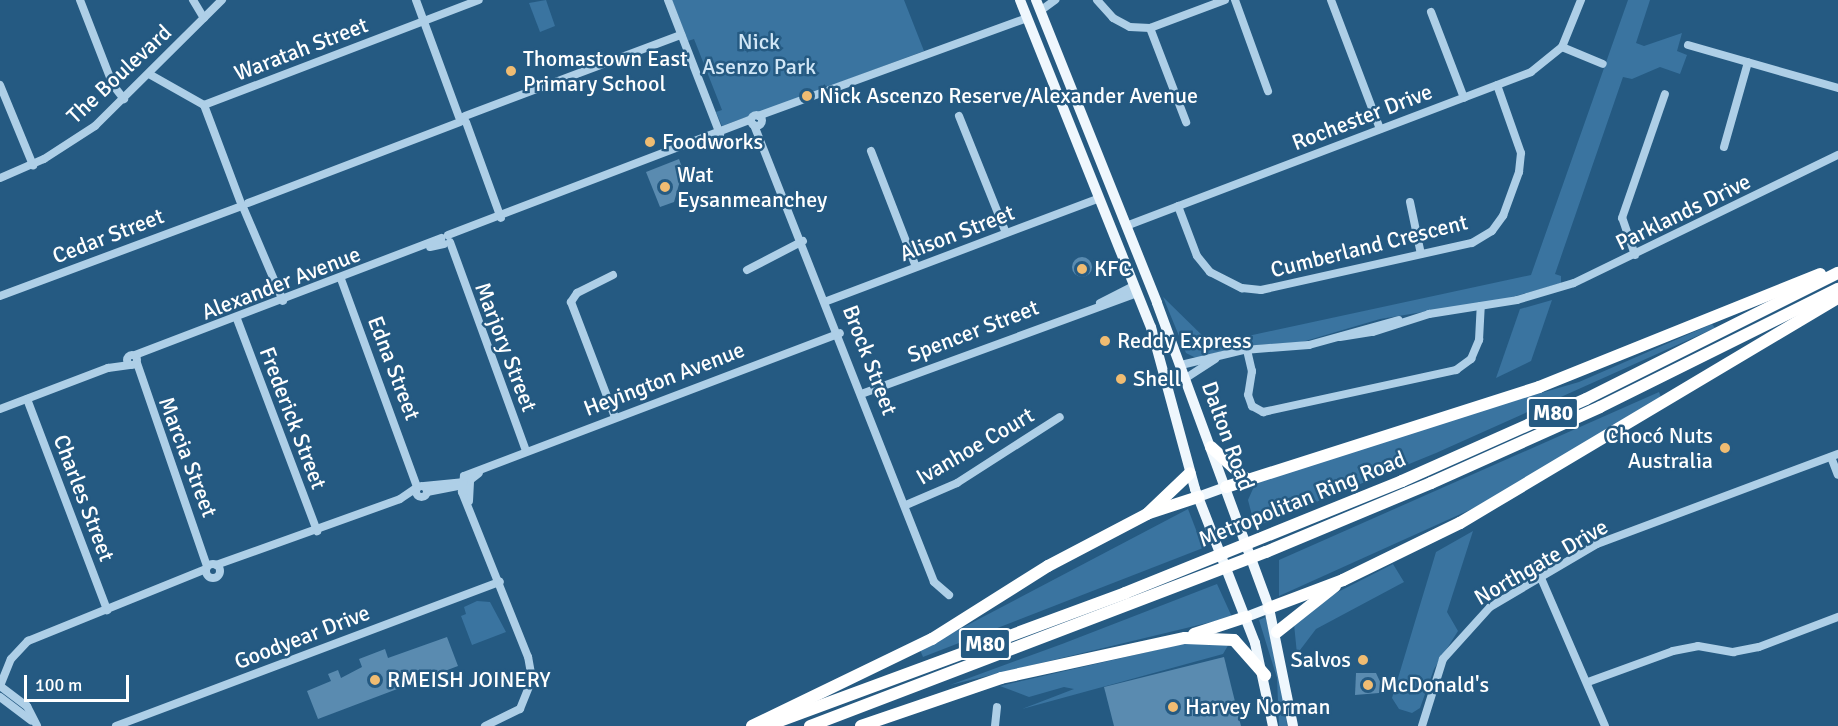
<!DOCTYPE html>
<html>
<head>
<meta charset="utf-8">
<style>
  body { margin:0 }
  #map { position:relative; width:1838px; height:726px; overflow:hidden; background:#255a82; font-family:Signika,sans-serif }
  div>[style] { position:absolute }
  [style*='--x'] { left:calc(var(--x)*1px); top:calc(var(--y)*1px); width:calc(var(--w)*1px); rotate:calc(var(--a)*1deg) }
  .green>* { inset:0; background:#3a74a0 }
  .building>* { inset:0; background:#5a8bb0 }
  .round { border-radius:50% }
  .minor>* { height:8px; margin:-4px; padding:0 4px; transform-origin:4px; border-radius:4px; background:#aecfe7 }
  .minor>.ring { margin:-4px; padding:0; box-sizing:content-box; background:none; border:8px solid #aecfe7; border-radius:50% }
  .major>* { height:10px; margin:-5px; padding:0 5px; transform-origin:5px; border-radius:5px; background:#eff7fd }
  .highway>* { height:12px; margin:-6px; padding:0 6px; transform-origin:6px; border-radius:6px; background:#fff }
  .dots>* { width:16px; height:16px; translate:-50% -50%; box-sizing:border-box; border:3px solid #255a82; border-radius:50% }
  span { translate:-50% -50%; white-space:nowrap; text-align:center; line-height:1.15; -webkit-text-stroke:5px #255a82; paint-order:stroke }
  .shield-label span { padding:2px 4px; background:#255a82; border:2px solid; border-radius:4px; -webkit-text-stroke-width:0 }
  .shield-label { font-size:21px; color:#fff; font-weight:700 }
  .park-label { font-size:22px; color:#d1e6f6 }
  .street-label { font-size:22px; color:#fff }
  .poi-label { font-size:22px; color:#fff }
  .left { translate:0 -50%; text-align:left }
  .right { translate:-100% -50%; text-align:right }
  .scale { position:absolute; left:24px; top:675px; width:105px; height:27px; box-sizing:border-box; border:3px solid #fff; border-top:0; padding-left:8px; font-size:18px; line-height:21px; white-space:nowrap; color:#fff; -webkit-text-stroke:4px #255a82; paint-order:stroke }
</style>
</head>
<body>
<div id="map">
  <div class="green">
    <i style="clip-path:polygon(546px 0,555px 26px,540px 32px,529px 3px)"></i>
    <i style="clip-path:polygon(672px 0,904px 0,924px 51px,722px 126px,716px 112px,722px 110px,694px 39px,688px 41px)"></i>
    <i style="clip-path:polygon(1628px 0,1650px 0,1636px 43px,1644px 46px,1682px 33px,1677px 51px,1687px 55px,1680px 74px,1660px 67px,1632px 79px,1623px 77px,1555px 274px,1561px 276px,1561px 283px,1509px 298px,1380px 319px,1302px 342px,1242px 346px,1196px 358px,1186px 353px,1163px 297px,1211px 344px,1531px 275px)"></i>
    <i style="clip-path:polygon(1552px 300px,1531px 361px,1496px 378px,1520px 309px)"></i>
    <i style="clip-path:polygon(1712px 324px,1715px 328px,1436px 453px,1255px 527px,1248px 500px,1256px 482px,1348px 449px,1579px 382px)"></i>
    <i style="clip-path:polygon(1659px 392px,1663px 403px,1474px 508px,1279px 596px,1279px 560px)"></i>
    <i style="clip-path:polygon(1188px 509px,1203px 548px,923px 657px,920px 650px)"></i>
    <i style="clip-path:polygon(1473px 531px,1447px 612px,1458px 631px,1434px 669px,1420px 708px,1412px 713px,1399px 709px,1392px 698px,1436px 552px)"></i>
    <i style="clip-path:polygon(1393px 564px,1404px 582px,1316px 629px,1297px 654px,1294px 624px,1330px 596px)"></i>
    <i style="clip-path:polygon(1217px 584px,1232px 617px,950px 685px,1062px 644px)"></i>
    <i style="clip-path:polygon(477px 601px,490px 602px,506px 632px,472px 645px,461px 616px,466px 614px,464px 607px)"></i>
    <i style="clip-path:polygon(1266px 617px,1286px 713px,1287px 726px,1279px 726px,1277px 678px,1259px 620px)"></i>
    <i style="clip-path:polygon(1191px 642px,1230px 642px,1223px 654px,1022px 709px,1074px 689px,1064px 687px,1029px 697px,1000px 686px)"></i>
  </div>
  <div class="building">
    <i style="clip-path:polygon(679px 159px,683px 170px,674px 202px,660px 207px,646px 172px)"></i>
    <i class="round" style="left:1072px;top:257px;width:20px;height:20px"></i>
    <i style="clip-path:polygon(447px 637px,458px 666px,318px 719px,307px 691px,331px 681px,328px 674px,338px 670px,341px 678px,362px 667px,359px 659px,385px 649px,388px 658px)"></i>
    <i style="clip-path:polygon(1224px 657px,1241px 726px,1114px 726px,1104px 687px)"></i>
    <i style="clip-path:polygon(1356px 673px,1376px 673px,1383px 688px,1379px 693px,1355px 695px)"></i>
  </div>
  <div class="minor">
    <i style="--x:80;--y:0;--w:91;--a:68.8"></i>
    <i style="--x:113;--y:85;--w:18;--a:52"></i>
    <i style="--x:193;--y:0;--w:21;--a:59"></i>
    <i style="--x:416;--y:0;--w:125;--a:69.8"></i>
    <i style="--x:668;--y:0;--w:144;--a:68.8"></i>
    <i style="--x:1097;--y:0;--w:24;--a:48"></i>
    <i style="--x:1113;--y:18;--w:19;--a:28"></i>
    <i style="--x:1130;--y:27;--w:20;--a:3"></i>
    <i style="--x:1150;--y:28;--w:80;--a:-20.5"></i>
    <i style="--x:1235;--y:0;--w:97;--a:70.1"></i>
    <i style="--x:1331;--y:0;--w:138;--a:69.2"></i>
    <i style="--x:1040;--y:11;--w:19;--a:-36"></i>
    <i style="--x:1431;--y:12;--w:92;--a:69"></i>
    <i style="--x:1150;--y:28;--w:101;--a:69"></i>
    <i style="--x:1688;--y:45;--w:156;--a:16"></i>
    <i style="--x:1562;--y:47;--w:51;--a:-68"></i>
    <i style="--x:149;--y:74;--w:63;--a:29.4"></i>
    <i style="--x:204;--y:105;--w:103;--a:69.4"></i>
    <i style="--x:0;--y:85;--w:87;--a:67.6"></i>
    <i style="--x:204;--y:105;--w:294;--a:-20.9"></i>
    <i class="ring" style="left:750.5px;top:114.5px;width:3px;height:3px"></i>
    <i style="--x:465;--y:116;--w:231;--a:-20.6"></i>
    <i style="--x:758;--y:116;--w:286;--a:-20"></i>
    <i style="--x:959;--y:116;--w:126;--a:68.1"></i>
    <i style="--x:466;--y:122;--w:102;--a:70"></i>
    <i style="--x:754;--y:125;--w:491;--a:68.5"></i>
    <i style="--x:934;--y:582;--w:20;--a:41"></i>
    <i style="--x:1724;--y:147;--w:88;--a:-74.2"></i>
    <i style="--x:871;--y:151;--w:124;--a:68.8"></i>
    <i style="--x:0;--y:178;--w:48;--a:-23.4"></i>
    <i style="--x:44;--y:159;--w:61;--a:-32.9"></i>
    <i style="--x:95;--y:126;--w:179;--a:-44.8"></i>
    <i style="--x:1410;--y:202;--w:53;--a:78.1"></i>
    <i style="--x:248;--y:203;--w:227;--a:-20.9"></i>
    <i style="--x:1178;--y:206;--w:53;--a:69.2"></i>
    <i style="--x:1197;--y:256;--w:21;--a:51"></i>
    <i style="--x:1210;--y:272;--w:36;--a:27"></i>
    <i style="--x:1242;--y:288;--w:19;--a:6"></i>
    <i style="--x:1261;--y:290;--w:216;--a:-12.6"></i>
    <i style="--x:1472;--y:243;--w:23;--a:-31"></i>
    <i style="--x:1492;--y:231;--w:19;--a:-54"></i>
    <i style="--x:1503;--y:216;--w:47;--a:-70"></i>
    <i style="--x:1519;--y:172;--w:19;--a:-84"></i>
    <i style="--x:1521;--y:153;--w:72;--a:-109.4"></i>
    <i style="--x:243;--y:207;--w:102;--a:66.9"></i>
    <i style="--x:1126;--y:226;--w:433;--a:-20.8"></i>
    <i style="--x:1531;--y:72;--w:40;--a:-39"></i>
    <i style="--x:1562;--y:47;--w:44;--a:22.5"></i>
    <i style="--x:448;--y:235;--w:324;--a:-20.9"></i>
    <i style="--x:450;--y:242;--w:222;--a:70"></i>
    <i style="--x:430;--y:247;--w:14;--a:-12"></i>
    <i style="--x:1635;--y:255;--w:39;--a:-109"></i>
    <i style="--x:1622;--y:218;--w:131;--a:-70.9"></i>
    <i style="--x:747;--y:270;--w:63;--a:-27.4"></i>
    <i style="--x:613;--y:275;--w:40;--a:153.4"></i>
    <i style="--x:577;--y:293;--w:11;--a:124"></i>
    <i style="--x:571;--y:302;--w:123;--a:69.1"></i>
    <i style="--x:341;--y:279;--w:221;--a:69.9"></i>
    <i style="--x:0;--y:296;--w:258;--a:-20.4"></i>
    <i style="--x:827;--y:301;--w:291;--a:-20.7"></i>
    <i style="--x:1100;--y:303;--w:38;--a:-27"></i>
    <i style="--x:237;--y:319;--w:227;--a:69.3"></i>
    <i style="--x:1340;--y:337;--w:33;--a:-9"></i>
    <i style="--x:1373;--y:332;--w:59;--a:-17.8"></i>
    <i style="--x:1429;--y:314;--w:89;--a:-9"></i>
    <i style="--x:1517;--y:300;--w:59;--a:-16.6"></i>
    <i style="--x:1574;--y:283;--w:293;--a:-25.9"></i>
    <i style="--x:1247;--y:350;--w:22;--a:77"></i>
    <i style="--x:1252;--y:371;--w:24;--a:99"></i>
    <i style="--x:1248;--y:395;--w:12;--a:70"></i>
    <i style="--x:1252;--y:406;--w:13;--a:29"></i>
    <i style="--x:1263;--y:412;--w:198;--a:-12.3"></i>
    <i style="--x:1456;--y:370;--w:19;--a:-36"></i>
    <i style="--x:1471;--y:359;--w:21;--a:-67"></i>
    <i style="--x:1479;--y:340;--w:34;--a:-87"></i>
    <i class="ring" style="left:127px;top:355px;width:2px;height:2px"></i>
    <i style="--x:135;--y:355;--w:328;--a:-20.9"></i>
    <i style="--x:137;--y:363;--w:215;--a:71"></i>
    <i style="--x:1181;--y:365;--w:65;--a:-13.4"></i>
    <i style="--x:1244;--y:350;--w:65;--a:-4.4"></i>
    <i style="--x:1309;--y:345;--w:93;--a:-15.5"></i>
    <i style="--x:1186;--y:378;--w:35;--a:-33"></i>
    <i style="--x:864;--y:393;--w:291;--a:-20.1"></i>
    <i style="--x:27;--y:399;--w:226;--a:69.2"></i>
    <i style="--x:0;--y:409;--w:116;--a:-20.8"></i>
    <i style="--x:108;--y:368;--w:22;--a:-8"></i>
    <i style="--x:1831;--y:457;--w:19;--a:69"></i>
    <i class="ring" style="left:415.5px;top:485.5px;width:3px;height:3px"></i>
    <i style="--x:424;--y:486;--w:41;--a:-5.6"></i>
    <i style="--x:427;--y:492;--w:38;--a:-11"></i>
    <i style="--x:469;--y:501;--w:21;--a:-87"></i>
    <i style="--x:470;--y:480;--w:11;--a:-38"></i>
    <i style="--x:906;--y:505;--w:56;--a:-23.3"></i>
    <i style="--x:957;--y:483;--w:122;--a:-32.7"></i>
    <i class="ring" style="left:206px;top:564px;width:6px;height:6px"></i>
    <i style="--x:216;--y:565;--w:195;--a:-19.7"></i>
    <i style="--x:400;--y:499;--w:18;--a:-34"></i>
    <i style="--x:1541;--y:578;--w:161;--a:66.6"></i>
    <i style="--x:1588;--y:682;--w:90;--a:-20"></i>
    <i style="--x:1673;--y:651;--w:25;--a:-11"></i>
    <i style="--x:1698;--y:646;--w:36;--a:10"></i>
    <i style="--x:1733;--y:652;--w:26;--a:-11"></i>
    <i style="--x:1759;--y:647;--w:85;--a:-20.8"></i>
    <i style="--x:0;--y:686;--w:29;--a:-68"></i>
    <i style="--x:11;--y:659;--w:25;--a:-47"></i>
    <i style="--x:28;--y:641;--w:192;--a:-22"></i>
    <i style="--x:0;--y:686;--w:34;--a:37"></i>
    <i style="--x:27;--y:706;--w:22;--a:63"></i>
    <i style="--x:0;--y:697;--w:39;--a:37"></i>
    <i style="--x:116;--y:726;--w:410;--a:-20.6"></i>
    <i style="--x:485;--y:726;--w:39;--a:-26"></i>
    <i style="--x:520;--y:709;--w:32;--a:-68"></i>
    <i style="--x:532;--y:679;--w:22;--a:-100"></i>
    <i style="--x:528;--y:657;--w:178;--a:-111.8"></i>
    <i style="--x:462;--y:492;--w:16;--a:-83"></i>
    <i style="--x:464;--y:476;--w:402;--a:-20.8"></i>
    <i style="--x:995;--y:726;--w:19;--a:-84"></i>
    <i style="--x:1422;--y:726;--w:70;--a:-72.6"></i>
    <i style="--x:1443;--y:659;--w:70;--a:-47.9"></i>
    <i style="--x:1490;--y:607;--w:124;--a:-30.5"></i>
    <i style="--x:1597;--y:544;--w:257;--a:-20.5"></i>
  </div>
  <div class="major">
    <i style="--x:1020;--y:0;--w:352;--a:68.2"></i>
    <i style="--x:1151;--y:327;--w:168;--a:74.8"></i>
    <i style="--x:1195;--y:489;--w:165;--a:68.7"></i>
    <i style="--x:1255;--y:643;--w:85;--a:77.8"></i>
    <i style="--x:1036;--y:0;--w:326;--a:68.2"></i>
    <i style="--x:1157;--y:303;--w:325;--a:69.8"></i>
    <i style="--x:1269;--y:608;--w:120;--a:78.5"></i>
    <i style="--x:1198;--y:497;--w:30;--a:-20"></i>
    <i style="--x:1246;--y:617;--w:25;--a:-21"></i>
  </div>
  <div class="highway">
    <i style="--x:1211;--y:447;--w:47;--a:42.4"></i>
    <i style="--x:1226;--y:487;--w:329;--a:-17.7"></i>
    <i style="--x:1539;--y:387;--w:303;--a:-21.9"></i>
    <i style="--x:1149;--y:513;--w:52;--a:-18.1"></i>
    <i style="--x:1269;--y:608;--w:79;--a:-20.7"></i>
    <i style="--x:1343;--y:580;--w:130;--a:-26"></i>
    <i style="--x:1460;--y:523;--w:440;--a:-30.8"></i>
    <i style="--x:1277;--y:632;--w:74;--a:-38.4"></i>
    <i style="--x:1194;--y:634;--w:55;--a:-18.1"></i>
    <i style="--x:752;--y:726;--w:200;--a:-25.8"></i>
    <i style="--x:932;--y:639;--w:137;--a:-32.2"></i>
    <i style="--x:1048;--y:566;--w:112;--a:-27.7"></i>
    <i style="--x:1147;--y:514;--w:59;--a:-43.6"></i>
    <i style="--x:766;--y:726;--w:383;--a:-20.3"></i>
    <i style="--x:1125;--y:593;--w:299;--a:-22"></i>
    <i style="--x:1402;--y:481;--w:201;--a:-24"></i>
    <i style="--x:1586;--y:399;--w:282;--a:-26.6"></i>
    <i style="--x:810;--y:726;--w:488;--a:-20.9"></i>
    <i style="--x:1266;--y:552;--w:179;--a:-22.7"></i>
    <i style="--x:1431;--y:483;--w:185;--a:-24.2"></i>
    <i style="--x:1600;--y:407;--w:266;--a:-26.4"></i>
    <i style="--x:861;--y:726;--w:148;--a:-18.9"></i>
    <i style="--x:1001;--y:678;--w:188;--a:-12.3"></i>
    <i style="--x:1185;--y:638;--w:49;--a:2.3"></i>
    <i style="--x:1234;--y:640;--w:47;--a:48.5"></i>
  </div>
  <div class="dots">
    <i style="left:511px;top:71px;background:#f0bc72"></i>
    <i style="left:807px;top:96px;background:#f0bc72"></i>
    <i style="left:650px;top:142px;background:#f0bc72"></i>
    <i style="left:665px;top:187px;background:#f0bc72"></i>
    <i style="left:1082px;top:269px;background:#f0bc72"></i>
    <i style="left:1105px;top:341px;background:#f0bc72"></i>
    <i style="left:1121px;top:379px;background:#f0bc72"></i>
    <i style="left:1725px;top:448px;background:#f0bc72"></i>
    <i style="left:1363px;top:660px;background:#f0bc72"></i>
    <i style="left:375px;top:680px;background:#f0bc72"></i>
    <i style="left:1368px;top:685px;background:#f0bc72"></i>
    <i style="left:1173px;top:707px;background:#f0bc72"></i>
  </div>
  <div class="shield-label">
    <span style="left:1553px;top:413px">M80</span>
    <span style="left:985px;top:644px">M80</span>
  </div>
  <div class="park-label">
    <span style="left:759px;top:54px">Nick<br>Asenzo Park</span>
  </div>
  <div class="street-label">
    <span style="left:301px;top:49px;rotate:-21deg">Waratah Street</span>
    <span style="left:119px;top:74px;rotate:-43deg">The Boulevard</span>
    <span style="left:1362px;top:117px;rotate:-21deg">Rochester Drive</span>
    <span style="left:1683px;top:212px;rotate:-26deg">Parklands Drive</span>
    <span style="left:957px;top:233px;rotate:-21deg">Alison Street</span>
    <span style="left:108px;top:236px;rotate:-21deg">Cedar Street</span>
    <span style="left:1369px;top:246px;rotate:-14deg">Cumberland Crescent</span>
    <span style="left:281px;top:283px;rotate:-21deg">Alexander Avenue</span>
    <span style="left:973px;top:331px;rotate:-21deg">Spencer Street</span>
    <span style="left:506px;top:347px;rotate:69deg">Marjory Street</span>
    <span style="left:870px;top:360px;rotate:69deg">Brock Street</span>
    <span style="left:394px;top:368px;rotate:69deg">Edna Street</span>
    <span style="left:664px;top:379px;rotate:-21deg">Heyington Avenue</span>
    <span style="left:293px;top:418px;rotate:69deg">Frederick Street</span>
    <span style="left:1228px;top:436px;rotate:70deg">Dalton Road</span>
    <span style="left:975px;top:446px;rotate:-30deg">Ivanhoe Court</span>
    <span style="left:188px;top:457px;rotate:69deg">Marcia Street</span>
    <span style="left:84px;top:498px;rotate:69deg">Charles Street</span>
    <span style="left:1302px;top:499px;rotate:-22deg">Metropolitan Ring Road</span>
    <span style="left:1541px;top:562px;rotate:-30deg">Northgate Drive</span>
    <span style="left:302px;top:637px;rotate:-21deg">Goodyear Drive</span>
  </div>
  <div class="poi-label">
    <span class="left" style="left:523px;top:71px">Thomastown East<br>Primary School</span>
    <span class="left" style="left:819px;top:96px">Nick Ascenzo Reserve/Alexander Avenue</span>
    <span class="left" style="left:662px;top:142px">Foodworks</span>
    <span class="left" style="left:677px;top:187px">Wat<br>Eysanmeanchey</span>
    <span class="left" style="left:1094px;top:269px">KFC</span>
    <span class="left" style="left:1117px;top:341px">Reddy Express</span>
    <span class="left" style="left:1133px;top:379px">Shell</span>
    <span class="right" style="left:1713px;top:448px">Chocó Nuts<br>Australia</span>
    <span class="right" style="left:1351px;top:660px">Salvos</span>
    <span class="left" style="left:387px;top:680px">RMEISH JOINERY</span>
    <span class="left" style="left:1380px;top:685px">McDonald's</span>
    <span class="left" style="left:1185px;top:707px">Harvey Norman</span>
  </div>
  <div class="scale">100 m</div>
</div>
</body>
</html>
